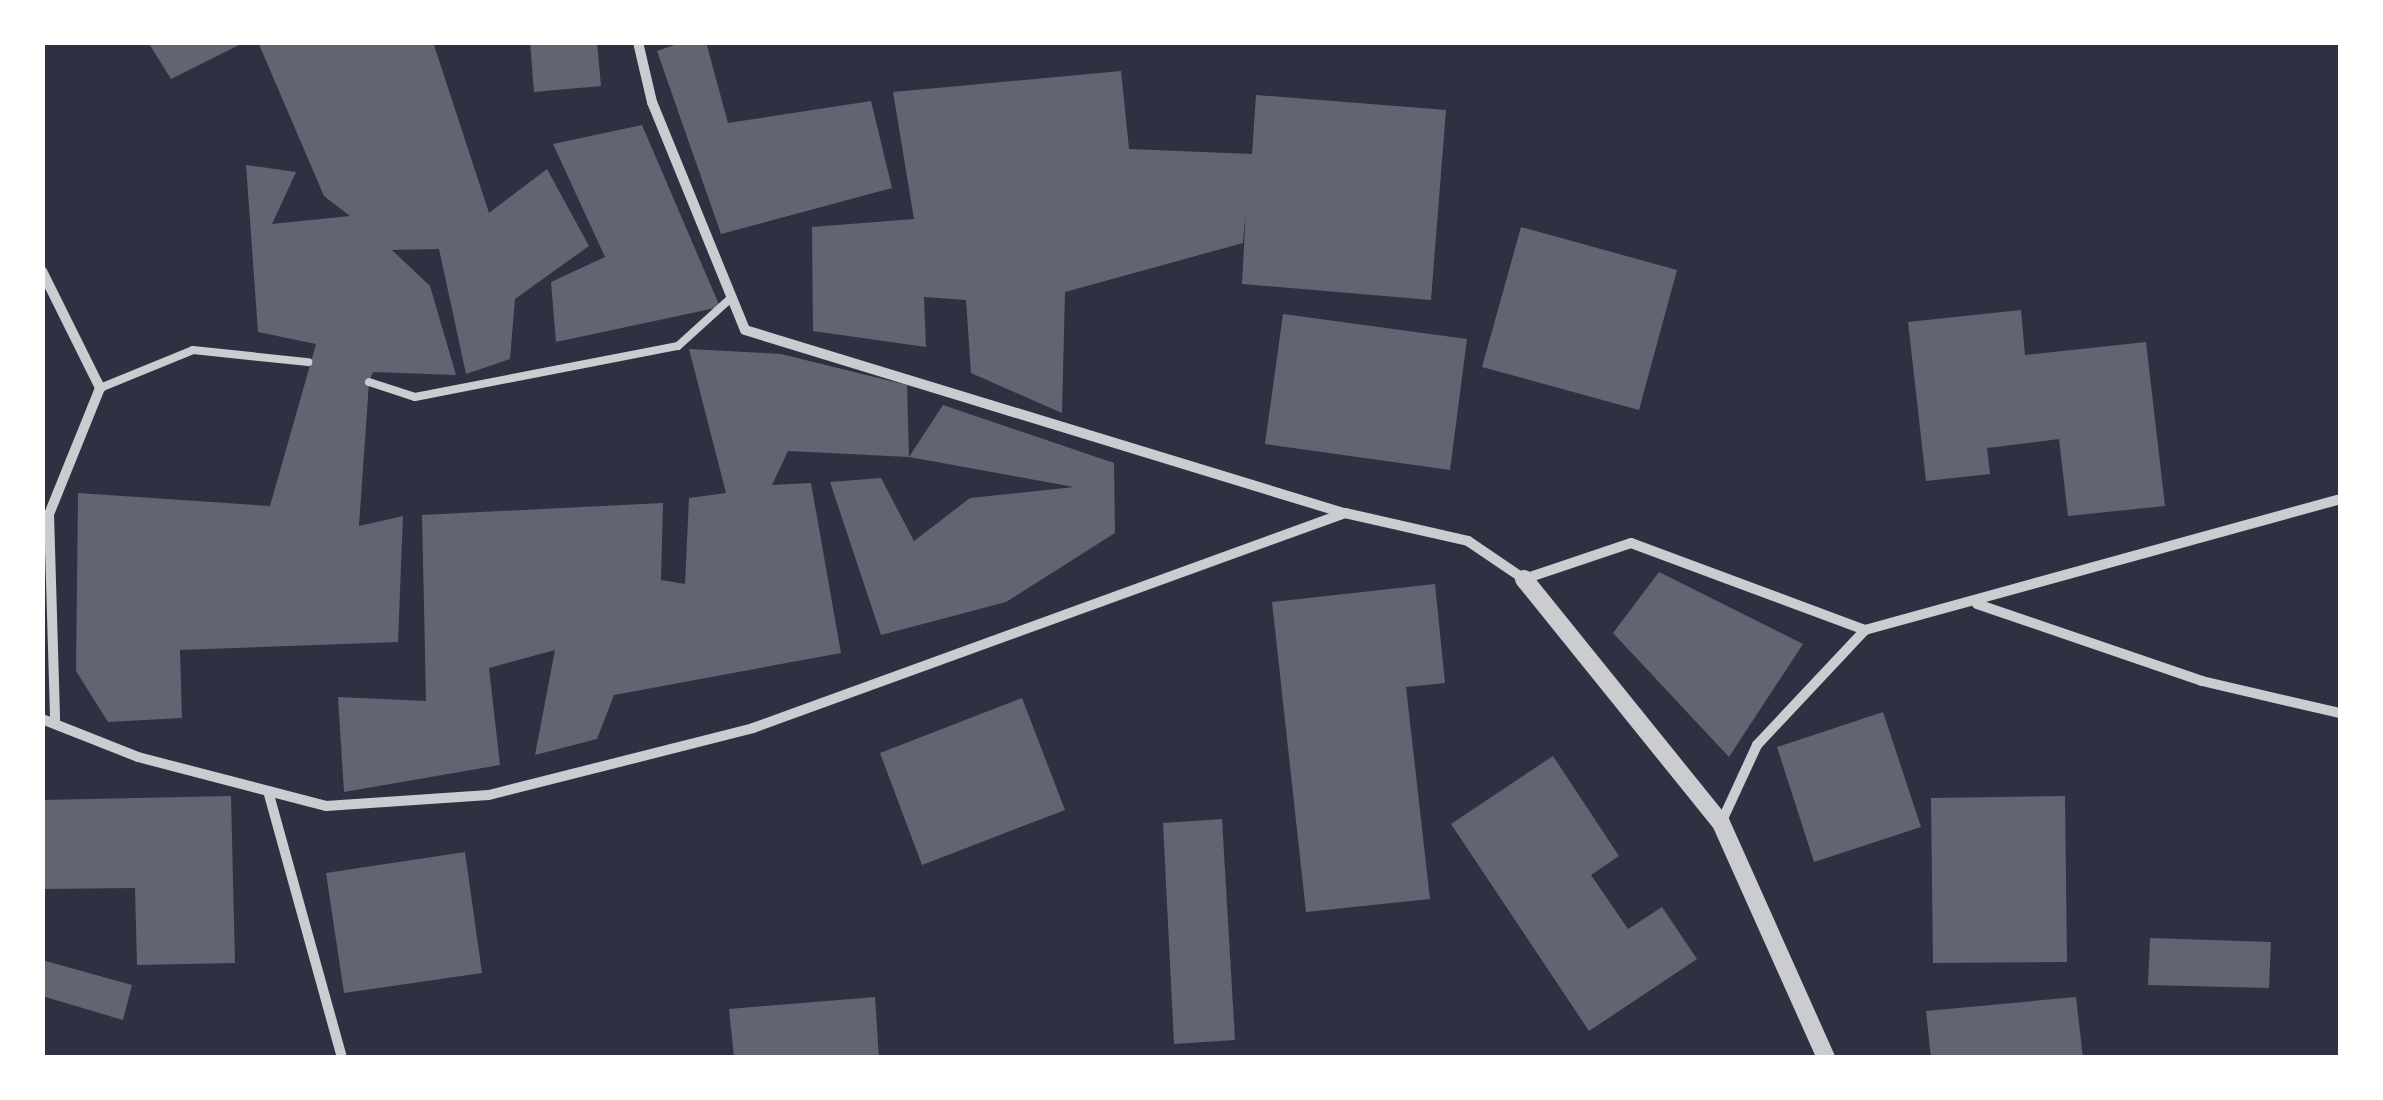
<!DOCTYPE html>
<html>
<head>
<meta charset="utf-8">
<style>
  body { margin:0 }
  #map { position:relative; width:2383px; height:1100px; overflow:hidden; background:#2d3142; font-family:"Fira Sans Condensed",sans-serif }
  div>[style] { position:absolute }
  [style*='--x'] { left:calc(var(--x)*1px); top:calc(var(--y)*1px); width:calc(var(--w)*1px); rotate:calc(var(--a)*1deg) }
  .building>* { inset:0; background:#626471 }
  .service>* { height:8px; margin:-4px; padding:0 4px; transform-origin:4px; border-radius:4px; background:#caccd0 }
  .minor>* { height:10px; margin:-5px; padding:0 5px; transform-origin:5px; border-radius:5px; background:#caccd0 }
  .tertiary>* { height:18px; margin:-9px; padding:0 9px; transform-origin:9px; border-radius:9px; background:#caccd0 }
  span { translate:-50% -50%; white-space:nowrap; text-align:center; line-height:1.15; -webkit-text-stroke:8px #fff; paint-order:stroke }
  .frame { position:absolute; inset:0; border:45px solid #fff; pointer-events:none }
</style>
</head>
<body>
<div id="map">
  <div class="building">
    <i style="clip-path:polygon(148px 42px,245px 42px,171px 79px)"></i>
    <i style="clip-path:polygon(258px 42px,433px 42px,489px 213px,547px 169px,589px 246px,515px 299px,510px 359px,466px 374px,439px 249px,392px 250px,430px 286px,456px 375px,373px 372px,369px 382px,359px 526px,403px 516px,398px 642px,180px 650px,182px 718px,108px 722px,76px 671px,78px 493px,270px 506px,316px 344px,258px 332px,246px 165px,296px 172px,272px 224px,350px 216px,324px 196px)"></i>
    <i style="clip-path:polygon(530px 42px,597px 42px,601px 86px,534px 92px)"></i>
    <i style="clip-path:polygon(683px 42px,706px 42px,728px 123px,871px 101px,892px 188px,721px 234px,657px 51px)"></i>
    <i style="clip-path:polygon(1121px 71px,1129px 149px,1252px 154px,1256px 95px,1446px 110px,1431px 300px,1242px 284px,1246px 209px,1243px 243px,1065px 292px,1062px 413px,971px 373px,966px 300px,924px 297px,926px 347px,813px 331px,812px 227px,914px 219px,893px 92px)"></i>
    <i style="clip-path:polygon(642px 125px,720px 307px,556px 342px,551px 282px,605px 257px,553px 144px)"></i>
    <i style="clip-path:polygon(1521px 227px,1677px 270px,1639px 410px,1482px 367px)"></i>
    <i style="clip-path:polygon(2021px 310px,2025px 355px,2146px 342px,2165px 506px,2068px 516px,2059px 439px,1987px 448px,1990px 474px,1926px 481px,1908px 322px)"></i>
    <i style="clip-path:polygon(1283px 314px,1467px 339px,1450px 470px,1265px 444px)"></i>
    <i style="clip-path:polygon(689px 349px,781px 354px,907px 385px,909px 457px,788px 451px,772px 485px,811px 483px,841px 653px,614px 695px,597px 739px,535px 755px,555px 650px,489px 668px,500px 765px,344px 792px,338px 697px,426px 701px,422px 515px,663px 503px,661px 580px,685px 584px,689px 498px,726px 493px)"></i>
    <i style="clip-path:polygon(943px 405px,1114px 463px,1115px 533px,1006px 602px,881px 635px,830px 482px,881px 478px,914px 541px,970px 498px,1074px 487px,909px 457px)"></i>
    <i style="clip-path:polygon(1659px 572px,1803px 644px,1729px 757px,1613px 633px)"></i>
    <i style="clip-path:polygon(1435px 584px,1445px 683px,1406px 687px,1430px 899px,1306px 912px,1272px 602px)"></i>
    <i style="clip-path:polygon(1022px 698px,1065px 810px,922px 865px,880px 753px)"></i>
    <i style="clip-path:polygon(1883px 712px,1921px 827px,1814px 862px,1777px 747px)"></i>
    <i style="clip-path:polygon(1553px 756px,1619px 856px,1591px 875px,1628px 929px,1662px 907px,1697px 959px,1589px 1031px,1451px 824px)"></i>
    <i style="clip-path:polygon(231px 796px,235px 963px,137px 965px,135px 888px,42px 889px,42px 800px)"></i>
    <i style="clip-path:polygon(2065px 796px,2067px 962px,1933px 963px,1931px 798px)"></i>
    <i style="clip-path:polygon(1222px 819px,1235px 1040px,1174px 1044px,1163px 823px)"></i>
    <i style="clip-path:polygon(465px 852px,482px 973px,344px 993px,326px 873px)"></i>
    <i style="clip-path:polygon(2150px 938px,2271px 942px,2269px 988px,2148px 985px)"></i>
    <i style="clip-path:polygon(42px 960px,132px 985px,123px 1020px,42px 996px)"></i>
    <i style="clip-path:polygon(875px 997px,879px 1058px,734px 1058px,729px 1009px)"></i>
    <i style="clip-path:polygon(2076px 997px,2083px 1058px,1931px 1058px,1926px 1011px)"></i>
  </div>
  <div class="service">
    <i style="--x:369;--y:382;--w:48;--a:18.1"></i>
    <i style="--x:415;--y:397;--w:268;--a:-11"></i>
    <i style="--x:678;--y:346;--w:73;--a:-42.2"></i>
    <i style="--x:100;--y:388;--w:100;--a:-22.2"></i>
    <i style="--x:193;--y:350;--w:116;--a:6"></i>
  </div>
  <div class="minor">
    <i style="--x:638;--y:42;--w:62;--a:76.9"></i>
    <i style="--x:652;--y:102;--w:246;--a:67.8"></i>
    <i style="--x:745;--y:330;--w:626;--a:16.99"></i>
    <i style="--x:42;--y:271;--w:131;--a:63.6"></i>
    <i style="--x:100;--y:388;--w:136;--a:112"></i>
    <i style="--x:49;--y:514;--w:205;--a:88.3"></i>
    <i style="--x:1977;--y:604;--w:238;--a:18.9"></i>
    <i style="--x:2202;--y:681;--w:142;--a:13.1"></i>
    <i style="--x:42;--y:719;--w:103;--a:21.6"></i>
    <i style="--x:138;--y:757;--w:194;--a:14.6"></i>
    <i style="--x:326;--y:806;--w:163;--a:-3.9"></i>
    <i style="--x:489;--y:795;--w:272;--a:-14.2"></i>
    <i style="--x:753;--y:728;--w:630;--a:-19.96"></i>
    <i style="--x:1345;--y:513;--w:126;--a:12.8"></i>
    <i style="--x:1468;--y:541;--w:68;--a:34.2"></i>
    <i style="--x:1524;--y:579;--w:113;--a:-18.6"></i>
    <i style="--x:1631;--y:543;--w:250;--a:20.4"></i>
    <i style="--x:1865;--y:630;--w:493;--a:-15.4"></i>
    <i style="--x:268;--y:791;--w:277;--a:74.5"></i>
    <i style="--x:1721;--y:823;--w:86;--a:-65.2"></i>
    <i style="--x:1757;--y:745;--w:158;--a:-46.8"></i>
  </div>
  <div class="tertiary">
    <i style="--x:1524;--y:579;--w:314;--a:51.1"></i>
    <i style="--x:1721;--y:823;--w:257;--a:65.9"></i>
  </div>
  <div class="frame"></div>
</div>
</body>
</html>
